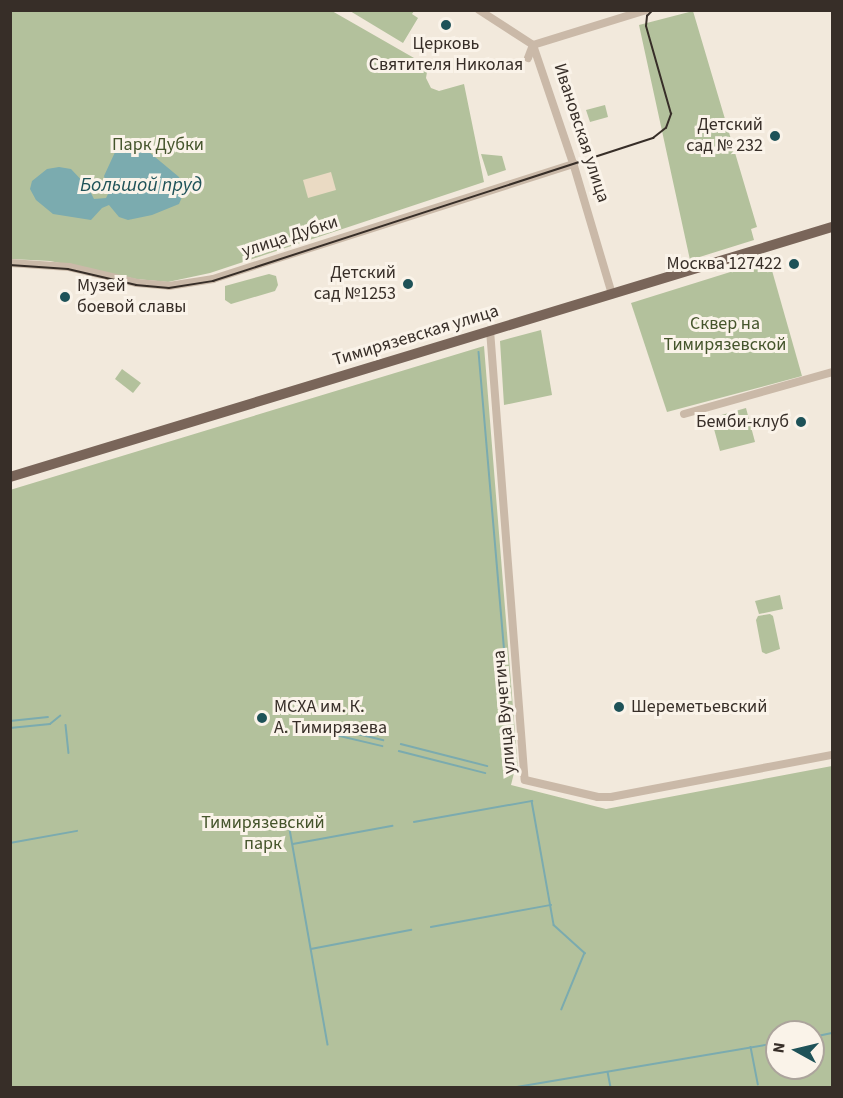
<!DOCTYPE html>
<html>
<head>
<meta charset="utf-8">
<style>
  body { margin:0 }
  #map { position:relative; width:843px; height:1098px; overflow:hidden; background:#f2e9dc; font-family:"Source Sans 3",sans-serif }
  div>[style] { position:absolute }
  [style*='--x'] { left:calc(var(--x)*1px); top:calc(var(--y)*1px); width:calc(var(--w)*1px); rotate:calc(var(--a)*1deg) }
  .green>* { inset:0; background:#b3c19c }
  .plaza>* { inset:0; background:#eadac3 }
  .water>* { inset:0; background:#7babaf }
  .stream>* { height:1.5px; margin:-0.75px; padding:0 0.75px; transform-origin:0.75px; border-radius:0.75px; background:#7babaf }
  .minor>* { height:8px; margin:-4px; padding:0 4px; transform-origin:4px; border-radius:4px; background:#cab9a8 }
  .major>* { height:10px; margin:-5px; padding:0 5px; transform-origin:5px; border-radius:5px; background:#796559 }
  .tram>* { height:1.5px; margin:-0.75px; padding:0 0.75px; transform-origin:0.75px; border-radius:0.75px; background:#372e28 }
  .dots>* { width:16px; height:16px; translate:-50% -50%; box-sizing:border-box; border:3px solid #faf3e9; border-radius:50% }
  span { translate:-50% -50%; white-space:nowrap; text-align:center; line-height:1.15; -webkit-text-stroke:6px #faf3e9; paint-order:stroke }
  .poi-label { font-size:18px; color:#372e28 }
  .right { translate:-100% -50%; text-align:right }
  .left { translate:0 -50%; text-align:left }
  .street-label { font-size:18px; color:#372e28 }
  .park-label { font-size:18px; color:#45552c }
  .water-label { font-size:20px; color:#1e5258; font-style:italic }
  .frame { position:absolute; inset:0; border:12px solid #372e28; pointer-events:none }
  .north { position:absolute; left:765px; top:1020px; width:60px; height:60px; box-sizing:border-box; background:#faf3e9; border:2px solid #aca49c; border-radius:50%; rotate:278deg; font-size:16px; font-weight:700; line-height:24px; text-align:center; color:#372e28 }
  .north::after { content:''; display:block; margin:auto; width:21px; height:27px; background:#1e5258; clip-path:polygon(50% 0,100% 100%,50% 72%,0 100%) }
</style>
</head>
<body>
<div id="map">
  <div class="green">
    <i style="clip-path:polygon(11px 11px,332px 11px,428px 66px,426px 78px,431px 88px,439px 91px,464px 84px,484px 182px,210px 273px,168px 282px,136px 279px,50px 261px,11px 259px)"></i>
    <i style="clip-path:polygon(350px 11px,414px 11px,412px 14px,418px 18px,403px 43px)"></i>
    <i style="clip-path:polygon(693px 11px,757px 227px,751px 229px,754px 240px,690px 260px,639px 25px)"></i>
    <i style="clip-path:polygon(605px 105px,608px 117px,590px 122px,586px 110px)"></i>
    <i style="clip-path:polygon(481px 154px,502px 156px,506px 170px,488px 176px)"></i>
    <i style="clip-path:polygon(769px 260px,802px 376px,667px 412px,631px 303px)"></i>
    <i style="clip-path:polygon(269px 274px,276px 276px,278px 285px,275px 291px,231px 304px,225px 300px,225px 286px)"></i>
    <i style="clip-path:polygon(541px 330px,552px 395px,504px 405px,500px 341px)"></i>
    <i style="clip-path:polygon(evenodd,484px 346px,518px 770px,515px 769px,511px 785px,606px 809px,832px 766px,832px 1087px,11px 1087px,10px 490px,484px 346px,777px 1032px,813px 1032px,813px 1068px,777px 1068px,777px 1032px)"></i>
    <i style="clip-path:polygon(122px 369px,141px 383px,133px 393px,115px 379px)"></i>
    <i style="clip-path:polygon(746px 408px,755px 442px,720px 451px,711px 418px)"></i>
    <i style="clip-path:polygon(780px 595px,783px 609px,759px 614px,755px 601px)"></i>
    <i style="clip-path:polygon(770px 614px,773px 616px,780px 649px,766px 654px,762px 652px,756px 620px,758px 616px)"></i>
  </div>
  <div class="plaza">
    <i style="clip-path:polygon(331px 172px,336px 190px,308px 198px,303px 180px)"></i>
  </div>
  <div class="water">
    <i style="clip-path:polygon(122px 145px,149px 152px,179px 177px,185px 190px,179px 204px,152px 215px,128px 220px,119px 217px,109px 205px,102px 208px,91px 220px,53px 214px,36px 200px,30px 189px,32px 181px,47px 169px,59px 167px,71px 169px,88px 187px,94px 199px,106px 198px,109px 192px,104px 176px,116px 150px)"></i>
  </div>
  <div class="stream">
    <i style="--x:479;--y:352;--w:306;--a:85.1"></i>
    <i style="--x:10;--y:721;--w:38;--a:-6"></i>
    <i style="--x:66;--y:725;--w:28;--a:84"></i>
    <i style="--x:325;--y:726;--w:60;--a:13.6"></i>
    <i style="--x:10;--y:728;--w:40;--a:-5.7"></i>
    <i style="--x:50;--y:724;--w:13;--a:-39"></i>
    <i style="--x:323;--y:732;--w:61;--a:13.3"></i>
    <i style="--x:401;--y:744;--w:89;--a:14.3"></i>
    <i style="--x:399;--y:751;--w:89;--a:14.3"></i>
    <i style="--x:288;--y:818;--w:230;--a:80"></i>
    <i style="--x:414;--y:822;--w:120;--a:-10.1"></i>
    <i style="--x:532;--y:801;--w:126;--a:79.9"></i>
    <i style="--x:554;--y:925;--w:42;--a:42.1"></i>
    <i style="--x:585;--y:953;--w:61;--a:112.3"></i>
    <i style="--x:10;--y:843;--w:68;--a:-10.2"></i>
    <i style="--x:293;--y:844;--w:101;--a:-10.3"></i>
    <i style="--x:431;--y:927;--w:122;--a:-10.4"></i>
    <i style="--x:311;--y:949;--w:102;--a:-10.8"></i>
    <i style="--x:813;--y:1037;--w:19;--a:-12"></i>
    <i style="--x:751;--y:1047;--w:38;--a:79"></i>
    <i style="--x:608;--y:1072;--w:16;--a:79"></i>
    <i style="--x:511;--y:1088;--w:270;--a:-9.6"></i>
  </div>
  <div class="minor">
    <i style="--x:479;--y:10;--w:64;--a:32.9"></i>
    <i style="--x:533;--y:45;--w:128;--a:71.3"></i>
    <i style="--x:574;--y:166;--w:134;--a:73.5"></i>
    <i style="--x:533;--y:45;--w:118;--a:-17.2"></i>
    <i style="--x:528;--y:58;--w:14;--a:-69"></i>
    <i style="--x:10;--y:263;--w:59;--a:3.9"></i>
    <i style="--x:69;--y:267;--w:70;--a:13.2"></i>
    <i style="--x:137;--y:283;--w:32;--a:5"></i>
    <i style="--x:169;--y:286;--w:45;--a:-9"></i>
    <i style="--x:213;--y:279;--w:379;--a:-17.7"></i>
    <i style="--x:490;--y:330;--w:451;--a:85.6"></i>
    <i style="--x:525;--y:780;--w:75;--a:13.1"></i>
    <i style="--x:598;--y:797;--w:13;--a:0"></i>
    <i style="--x:611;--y:797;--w:225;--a:-10.8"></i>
    <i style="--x:684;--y:414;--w:154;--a:-15.8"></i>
  </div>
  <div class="major">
    <i style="--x:10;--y:477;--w:859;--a:-16.92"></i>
  </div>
  <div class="tram">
    <i style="--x:10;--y:265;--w:58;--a:3.9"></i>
    <i style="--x:68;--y:269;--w:70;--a:13.2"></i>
    <i style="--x:136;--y:285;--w:33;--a:5"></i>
    <i style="--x:169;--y:288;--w:45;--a:-9"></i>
    <i style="--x:213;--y:281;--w:463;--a:-18"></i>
    <i style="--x:653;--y:138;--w:16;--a:-38"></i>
    <i style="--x:666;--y:128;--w:15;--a:-70"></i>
    <i style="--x:671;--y:114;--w:91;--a:-105.9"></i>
    <i style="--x:646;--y:26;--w:10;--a:-84"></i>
    <i style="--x:647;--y:16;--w:8;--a:-45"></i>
  </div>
  <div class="dots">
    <i style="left:446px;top:25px;background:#1e5258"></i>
    <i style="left:775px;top:136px;background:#1e5258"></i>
    <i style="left:794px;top:264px;background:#1e5258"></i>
    <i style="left:408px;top:284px;background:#1e5258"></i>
    <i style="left:65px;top:297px;background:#1e5258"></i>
    <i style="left:801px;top:422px;background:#1e5258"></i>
    <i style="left:619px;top:707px;background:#1e5258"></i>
    <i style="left:262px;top:718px;background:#1e5258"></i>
  </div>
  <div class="poi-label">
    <span style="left:446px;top:55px">Церковь<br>Святителя Николая</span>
    <span class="right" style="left:763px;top:136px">Детский<br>сад № 232</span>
    <span class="right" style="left:782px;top:264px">Москва 127422</span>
    <span class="right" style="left:396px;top:284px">Детский<br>сад №1253</span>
    <span class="left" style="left:77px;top:297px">Музей<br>боевой славы</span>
    <span class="right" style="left:789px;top:422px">Бемби-клуб</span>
    <span class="left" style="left:631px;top:707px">Шереметьевский</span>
    <span class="left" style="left:274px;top:718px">МСХА им. К.<br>А. Тимирязева</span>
  </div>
  <div class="street-label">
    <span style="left:581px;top:133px;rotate:72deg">Ивановская улица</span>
    <span style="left:290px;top:237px;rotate:-18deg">улица Дубки</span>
    <span style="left:416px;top:336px;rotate:-17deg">Тимирязевская улица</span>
    <span style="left:505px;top:712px;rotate:-95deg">улица Вучетича</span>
  </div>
  <div class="park-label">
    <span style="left:158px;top:145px">Парк Дубки</span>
    <span style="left:725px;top:335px">Сквер на<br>Тимирязевской</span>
    <span style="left:263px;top:834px">Тимирязевский<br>парк</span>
  </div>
  <div class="water-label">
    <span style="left:141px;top:185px">Большой пруд</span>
  </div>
  <div class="frame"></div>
  <div class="north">N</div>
</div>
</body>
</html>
